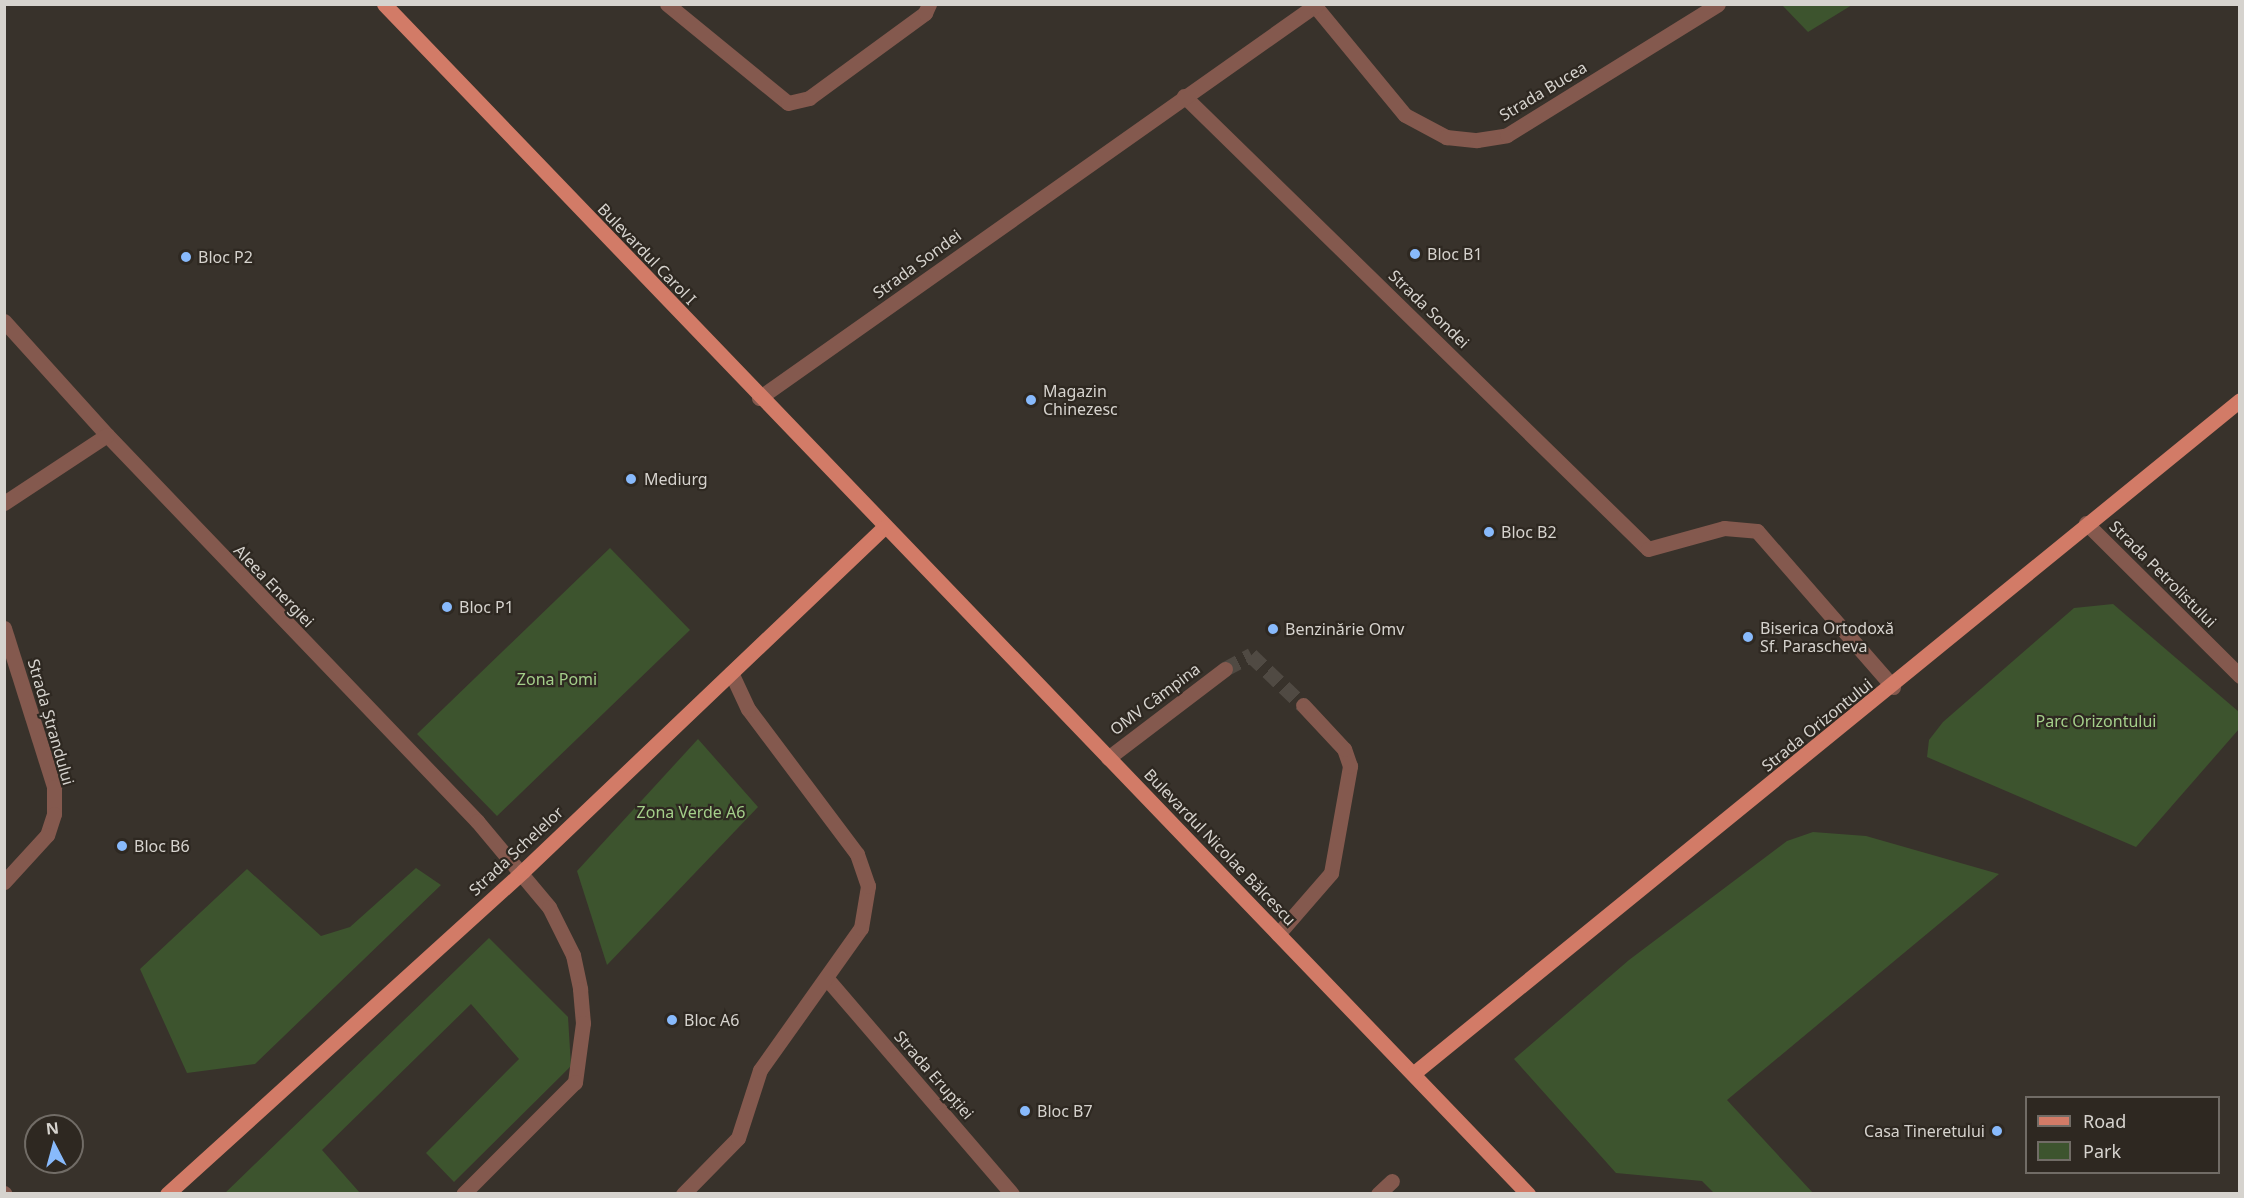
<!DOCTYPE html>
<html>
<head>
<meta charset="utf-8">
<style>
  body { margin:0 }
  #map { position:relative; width:2244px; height:1198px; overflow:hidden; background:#38322b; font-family:"Noto Sans",sans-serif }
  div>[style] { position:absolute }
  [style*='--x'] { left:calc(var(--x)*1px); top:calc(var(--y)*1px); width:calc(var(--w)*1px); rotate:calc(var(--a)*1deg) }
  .green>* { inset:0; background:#3d542e }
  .minor-tunnel>* { height:15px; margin-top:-7.5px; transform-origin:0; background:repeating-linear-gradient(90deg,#504a43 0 15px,transparent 0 23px) }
  .minor>* { height:15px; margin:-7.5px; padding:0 7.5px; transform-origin:7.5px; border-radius:7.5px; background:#84594e }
  .major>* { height:15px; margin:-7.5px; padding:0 7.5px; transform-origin:7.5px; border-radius:7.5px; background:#d27b67 }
  .dots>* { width:16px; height:16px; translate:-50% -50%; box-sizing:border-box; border:3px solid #2e2821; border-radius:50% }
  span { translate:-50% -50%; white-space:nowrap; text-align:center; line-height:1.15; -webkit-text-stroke:4.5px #2e2821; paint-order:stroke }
  .street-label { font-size:16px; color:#d6d3ce }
  .poi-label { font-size:16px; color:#d6d3ce }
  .left { translate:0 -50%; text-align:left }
  .right { translate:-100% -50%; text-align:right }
  .park-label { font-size:16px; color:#a4cf8a }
  .frame { position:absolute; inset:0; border:6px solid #d6d3ce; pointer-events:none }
  .legend { position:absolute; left:2025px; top:1096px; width:195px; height:78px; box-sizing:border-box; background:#2e2821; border:2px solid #716c66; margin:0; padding:8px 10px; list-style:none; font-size:18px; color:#d6d3ce }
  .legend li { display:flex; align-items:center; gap:12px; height:30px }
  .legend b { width:30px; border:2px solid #716c66 }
  .north { position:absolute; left:24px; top:1114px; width:60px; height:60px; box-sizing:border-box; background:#2e2821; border:2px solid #716c66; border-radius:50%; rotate:354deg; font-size:16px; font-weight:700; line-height:24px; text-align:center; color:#d6d3ce }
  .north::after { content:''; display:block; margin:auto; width:21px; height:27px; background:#88bafc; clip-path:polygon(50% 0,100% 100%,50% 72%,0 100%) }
</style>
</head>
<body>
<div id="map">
  <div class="green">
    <i style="clip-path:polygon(1782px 5px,1852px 5px,1808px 32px)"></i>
    <i style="clip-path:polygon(610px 548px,690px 630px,497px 816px,417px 734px)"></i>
    <i style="clip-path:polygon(2113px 604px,2239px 712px,2239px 729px,2136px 847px,1927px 757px,1929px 740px,1943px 722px,2074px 608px)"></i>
    <i style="clip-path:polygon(698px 739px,758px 807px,607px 965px,577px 871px)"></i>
    <i style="clip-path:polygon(1813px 832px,1866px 836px,1999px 874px,1727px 1100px,1813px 1193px,1714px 1193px,1702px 1181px,1616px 1173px,1514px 1059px,1629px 960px,1787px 841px)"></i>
    <i style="clip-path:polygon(416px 868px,441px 885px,255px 1064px,187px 1073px,140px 969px,247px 869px,321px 936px,350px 927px)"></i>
    <i style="clip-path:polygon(489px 938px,568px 1017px,571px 1066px,454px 1182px,426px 1153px,519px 1059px,471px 1004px,322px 1150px,360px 1193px,224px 1194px)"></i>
  </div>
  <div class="minor-tunnel">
    <i style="--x:1225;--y:669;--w:30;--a:-28"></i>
    <i style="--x:1251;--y:655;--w:72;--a:43.9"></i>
  </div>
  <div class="minor">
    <i style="--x:667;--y:4;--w:156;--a:39.3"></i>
    <i style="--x:788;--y:103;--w:22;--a:-13"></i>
    <i style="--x:809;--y:98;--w:144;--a:-36.2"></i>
    <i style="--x:925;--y:13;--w:10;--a:-66"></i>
    <i style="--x:1315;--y:6;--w:141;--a:50.5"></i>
    <i style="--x:1405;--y:115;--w:47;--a:28.2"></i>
    <i style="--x:1446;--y:137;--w:31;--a:6"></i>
    <i style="--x:1477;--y:140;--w:30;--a:-9"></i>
    <i style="--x:1507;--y:135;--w:248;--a:-31.8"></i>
    <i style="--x:1184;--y:96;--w:648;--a:44.31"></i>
    <i style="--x:1648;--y:549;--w:79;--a:-15.4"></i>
    <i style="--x:1724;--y:528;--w:33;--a:5"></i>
    <i style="--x:1757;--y:531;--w:207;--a:48.9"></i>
    <i style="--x:4;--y:321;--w:154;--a:47.9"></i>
    <i style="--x:107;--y:435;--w:535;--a:46.21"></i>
    <i style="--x:477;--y:821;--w:112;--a:50.1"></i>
    <i style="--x:549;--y:907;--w:54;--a:63.4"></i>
    <i style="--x:573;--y:955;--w:35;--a:78"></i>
    <i style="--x:580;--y:989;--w:34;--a:85"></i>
    <i style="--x:583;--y:1023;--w:60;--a:97.7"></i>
    <i style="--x:575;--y:1082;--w:158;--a:135"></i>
    <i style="--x:759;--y:398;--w:683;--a:-35.23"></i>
    <i style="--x:4;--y:503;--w:123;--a:-33.4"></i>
    <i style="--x:2086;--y:523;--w:217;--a:44.8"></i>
    <i style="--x:4;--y:628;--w:167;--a:72.5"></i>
    <i style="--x:54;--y:787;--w:27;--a:90"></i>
    <i style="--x:54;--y:814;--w:22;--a:108"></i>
    <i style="--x:47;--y:835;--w:64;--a:132.5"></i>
    <i style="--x:1108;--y:758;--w:147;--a:-37.3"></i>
    <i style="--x:1278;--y:934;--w:81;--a:-49"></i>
    <i style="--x:1331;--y:873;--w:109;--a:-79.9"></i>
    <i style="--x:1350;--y:766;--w:18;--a:-109"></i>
    <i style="--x:1344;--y:749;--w:60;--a:-133"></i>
    <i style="--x:828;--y:980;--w:282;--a:49.3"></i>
    <i style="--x:4;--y:1193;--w:1;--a:45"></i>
    <i style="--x:683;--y:1194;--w:78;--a:-45.5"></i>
    <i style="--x:738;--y:1138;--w:71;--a:-72.1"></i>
    <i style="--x:760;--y:1070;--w:174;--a:-54.6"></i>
    <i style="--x:861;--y:928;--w:43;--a:-80.5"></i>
    <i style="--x:868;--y:886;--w:34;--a:-109"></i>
    <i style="--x:857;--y:854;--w:181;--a:-126.9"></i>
    <i style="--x:748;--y:709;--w:40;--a:-115"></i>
    <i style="--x:1378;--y:1194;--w:19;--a:-43"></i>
  </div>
  <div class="major">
    <i style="--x:384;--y:4;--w:1651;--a:46.13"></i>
    <i style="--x:1414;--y:1073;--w:1065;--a:-39.17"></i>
    <i style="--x:167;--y:1194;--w:481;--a:-42.2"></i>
    <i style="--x:523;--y:871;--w:499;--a:-43.6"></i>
  </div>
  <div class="dots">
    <i style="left:1415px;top:254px;background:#88bafc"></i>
    <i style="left:186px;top:257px;background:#88bafc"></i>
    <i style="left:1031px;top:400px;background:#88bafc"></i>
    <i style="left:631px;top:479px;background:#88bafc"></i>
    <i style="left:1489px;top:532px;background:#88bafc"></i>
    <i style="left:447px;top:607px;background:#88bafc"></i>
    <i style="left:1273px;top:629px;background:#88bafc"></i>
    <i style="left:1748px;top:637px;background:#88bafc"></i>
    <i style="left:122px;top:846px;background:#88bafc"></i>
    <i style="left:672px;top:1020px;background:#88bafc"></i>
    <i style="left:1025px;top:1111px;background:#88bafc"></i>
    <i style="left:1997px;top:1131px;background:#88bafc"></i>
  </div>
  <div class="street-label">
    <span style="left:1543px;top:91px;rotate:-31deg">Strada Bucea</span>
    <span style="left:647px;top:254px;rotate:46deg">Bulevardul Carol I</span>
    <span style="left:917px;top:264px;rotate:-36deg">Strada Sondei</span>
    <span style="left:1429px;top:309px;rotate:44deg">Strada Sondei</span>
    <span style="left:2163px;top:574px;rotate:45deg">Strada Petrolistului</span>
    <span style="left:274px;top:586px;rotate:46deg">Aleea Energiei</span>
    <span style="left:1155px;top:699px;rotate:-37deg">OMV Câmpina</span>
    <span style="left:51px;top:722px;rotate:74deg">Strada Ștrandului</span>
    <span style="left:1817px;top:725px;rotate:-39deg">Strada Orizontului</span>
    <span style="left:1220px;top:847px;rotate:46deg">Bulevardul Nicolae Bălcescu</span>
    <span style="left:516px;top:851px;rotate:-43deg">Strada Schelelor</span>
    <span style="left:934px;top:1075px;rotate:49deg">Strada Erupției</span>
  </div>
  <div class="poi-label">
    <span class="left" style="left:1427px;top:254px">Bloc B1</span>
    <span class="left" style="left:198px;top:257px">Bloc P2</span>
    <span class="left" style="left:1043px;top:400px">Magazin<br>Chinezesc</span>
    <span class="left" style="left:644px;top:479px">Mediurg</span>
    <span class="left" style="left:1501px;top:532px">Bloc B2</span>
    <span class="left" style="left:459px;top:607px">Bloc P1</span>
    <span class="left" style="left:1760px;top:637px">Biserica Ortodoxă<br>Sf. Parascheva</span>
    <span class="left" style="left:1285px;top:629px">Benzinărie Omv</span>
    <span class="left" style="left:134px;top:846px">Bloc B6</span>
    <span class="left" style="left:684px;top:1020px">Bloc A6</span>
    <span class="left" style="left:1037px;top:1111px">Bloc B7</span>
    <span class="right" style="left:1985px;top:1131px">Casa Tineretului</span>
  </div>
  <div class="park-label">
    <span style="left:557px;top:679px">Zona Pomi</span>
    <span style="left:2096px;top:721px">Parc Orizontului</span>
    <span style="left:691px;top:812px">Zona Verde A6</span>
  </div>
  <div class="frame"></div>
  <ul class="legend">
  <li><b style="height:8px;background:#d27b67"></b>Road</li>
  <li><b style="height:16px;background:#3d542e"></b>Park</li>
  </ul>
  <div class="north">N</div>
</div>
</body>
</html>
